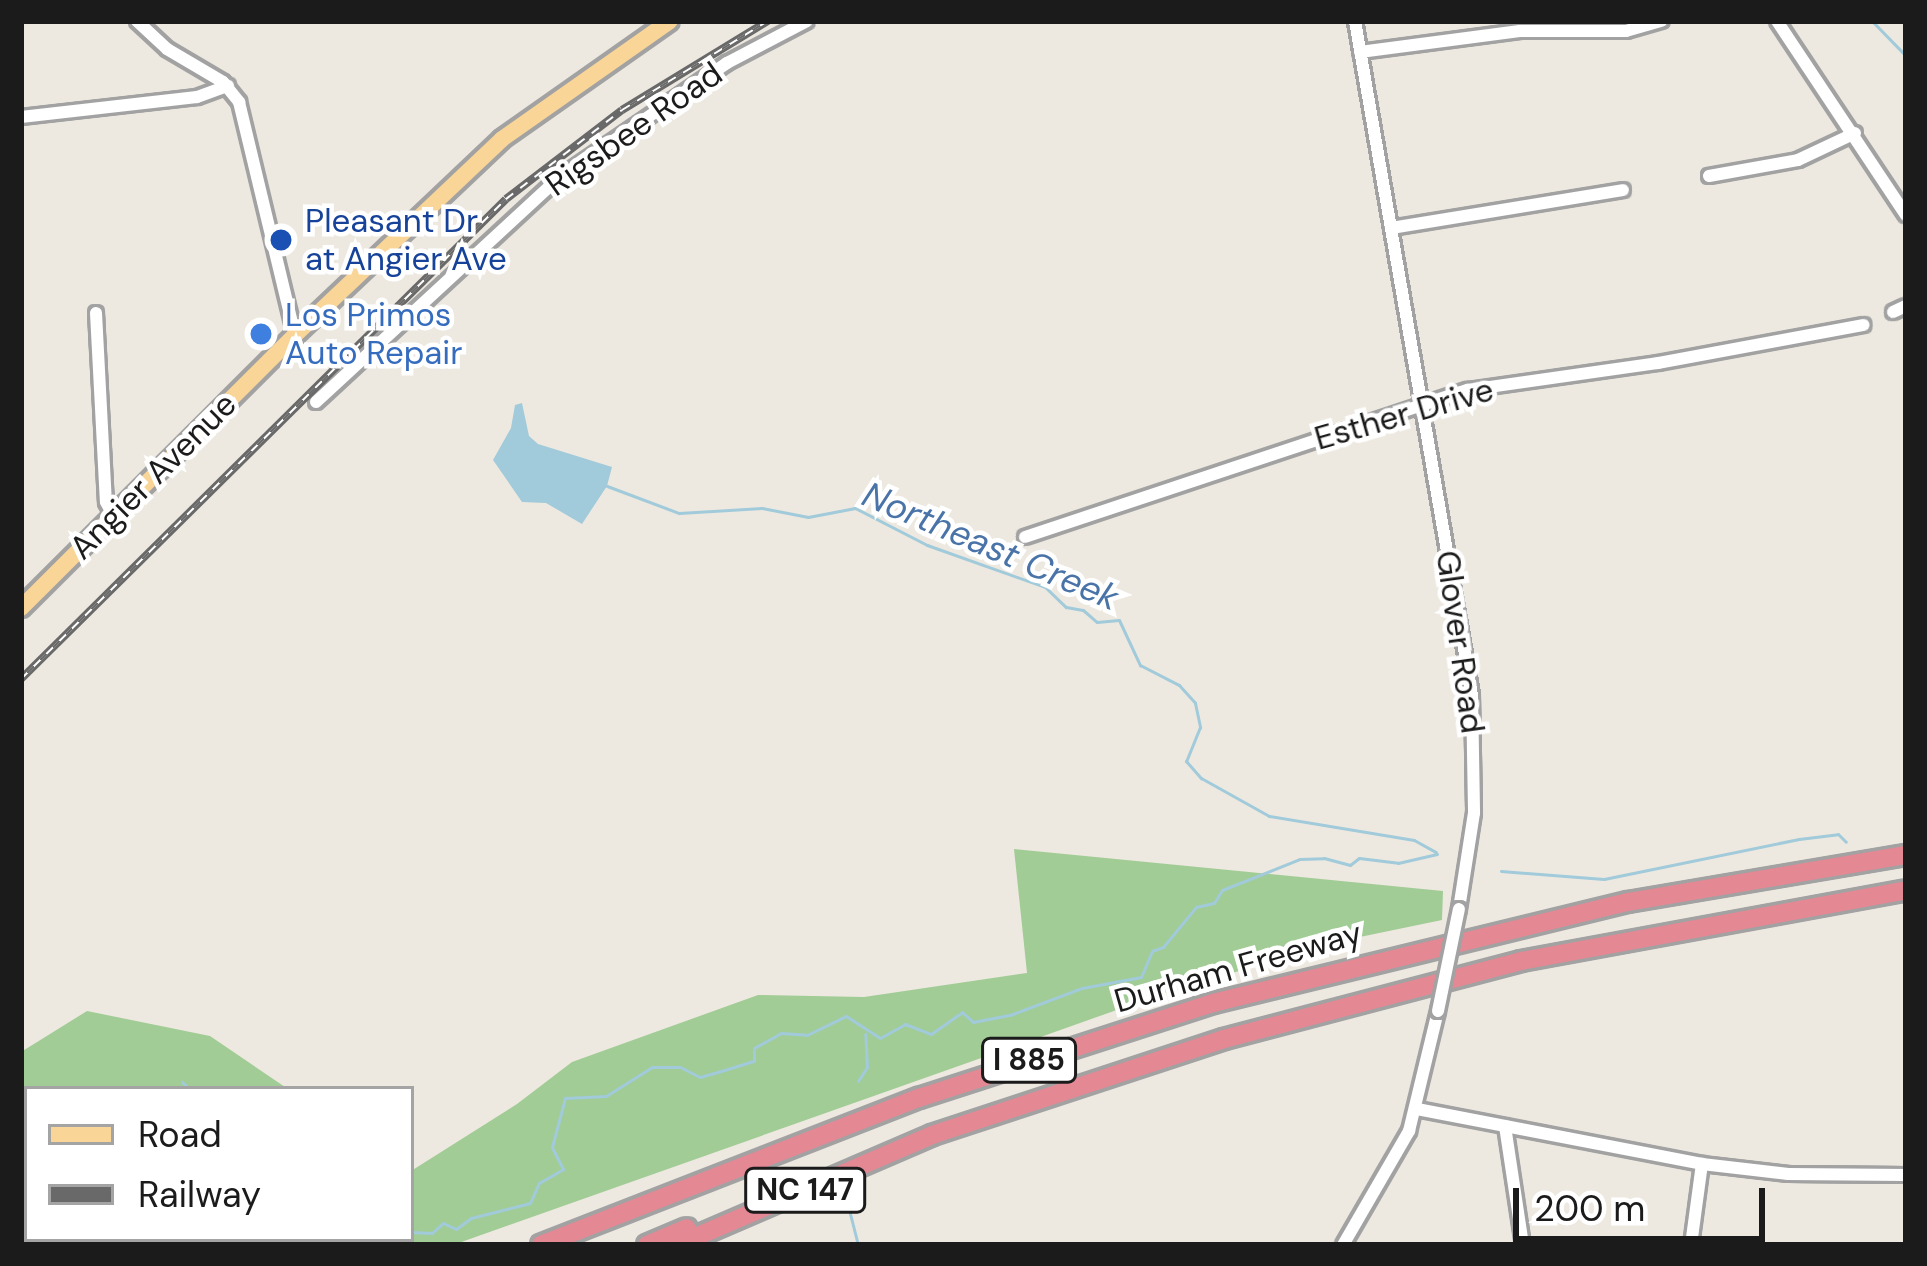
<!DOCTYPE html>
<html>
<head>
<meta charset="utf-8">
<style>
  body { margin:0 }
  #map { position:relative; width:1927px; height:1266px; overflow:hidden; background:#ede9e0; font-family:"DM Sans",sans-serif }
  div>[style] { position:absolute }
  [style*='--x'] { left:calc(var(--x)*1px); top:calc(var(--y)*1px); width:calc(var(--w)*1px); rotate:calc(var(--a)*1deg) }
  .forest>* { inset:0; background:#a2cc95 }
  .water>* { inset:0; background:#a1cada }
  .stream>* { height:3px; margin:-1.5px; padding:0 1.5px; transform-origin:1.5px; border-radius:1.5px; background:#a1cada }
  .roads { filter:drop-shadow(3px 0 #a2a2a2) drop-shadow(-3px 0 #a2a2a2) drop-shadow(0 3px #a2a2a2) drop-shadow(0 -3px #a2a2a2) }
  .minor>* { height:12px; margin:-6px; padding:0 6px; transform-origin:6px; border-radius:6px; background:#fff }
  .major>* { height:16px; margin:-8px; padding:0 8px; transform-origin:8px; border-radius:8px; background:#fad598 }
  .highway>* { height:18px; margin:-9px; padding:0 9px; transform-origin:9px; border-radius:9px; background:#e48894 }
  .rail>* { height:8px; margin-top:-4px; transform-origin:0; background:repeating-linear-gradient(90deg,#fff 0 9px,#696969 0 18px); box-sizing:border-box; border-block:3px solid #696969 }
  .bridges { filter:drop-shadow(3px 0 #a2a2a2) drop-shadow(-3px 0 #a2a2a2) drop-shadow(0 3px #a2a2a2) drop-shadow(0 -3px #a2a2a2) }
  .minor-bridge>* { height:12px; margin:-6px; padding:0 6px; transform-origin:6px; border-radius:6px; background:#fff }
  .dots>* { width:33px; height:33px; translate:-50% -50%; box-sizing:border-box; border:6px solid #fff; border-radius:50% }
  span { translate:-50% -50%; white-space:nowrap; text-align:center; line-height:1.15; -webkit-text-stroke:9px #fff; paint-order:stroke }
  .shield-label span { padding:3px 9px; background:#fff; border:3px solid; border-radius:9px; -webkit-text-stroke-width:0 }
  .shield-label { font-size:30px; color:#1b1b1b; font-weight:700 }
  .street-label { font-size:33px; color:#1b1b1b }
  .transit-label { font-size:33px; color:#164399 }
  .left { translate:0 -50%; text-align:left }
  .shop-label { font-size:33px; color:#366cbe }
  .water-label { font-size:36px; color:#4a74a8; font-style:italic }
  .frame { position:absolute; inset:0; border:24px solid #1b1b1b; pointer-events:none }
  .legend { position:absolute; left:24px; top:1086px; width:390px; height:156px; box-sizing:border-box; background:#fff; border:3px solid #a4a4a4; margin:0; padding:15px 21px; list-style:none; font-size:36px; color:#1b1b1b }
  .legend li { display:flex; align-items:center; gap:24px; height:60px }
  .legend b { width:60px; border:3px solid #a4a4a4 }
  .scale { position:absolute; left:1513px; top:1188px; width:252px; height:54px; box-sizing:border-box; border:6px solid #1b1b1b; border-top:0; padding-left:15px; font-size:36px; line-height:42px; white-space:nowrap; color:#1b1b1b; -webkit-text-stroke:9px #fff; paint-order:stroke }
</style>
</head>
<body>
<div id="map">
  <div class="forest">
    <i style="clip-path:polygon(1014px 849px,1443px 891px,1442px 920px,1326px 944px,1145px 1000px,453px 1245px,179px 1245px,175px 1239px,411px 1239px,411px 1171px,517px 1104px,572px 1062px,758px 995px,864px 997px,1027px 973px)"></i>
    <i style="clip-path:polygon(87px 1011px,210px 1036px,288px 1089px,27px 1089px,27px 1151px,21px 1150px,21px 1052px)"></i>
  </div>
  <div class="water">
    <i style="clip-path:polygon(522px 403px,529px 436px,538px 444px,612px 467px,607px 486px,582px 524px,546px 503px,522px 502px,493px 460px,511px 428px,515px 405px)"></i>
  </div>
  <div class="stream">
    <i style="--x:1872;--y:21;--w:49;--a:45.8"></i>
    <i style="--x:607;--y:486;--w:77;--a:20.6"></i>
    <i style="--x:679;--y:513;--w:83;--a:-3.4"></i>
    <i style="--x:762;--y:508;--w:47;--a:11.1"></i>
    <i style="--x:808;--y:517;--w:48;--a:-10.8"></i>
    <i style="--x:855;--y:508;--w:81;--a:27.2"></i>
    <i style="--x:927;--y:545;--w:125;--a:19.6"></i>
    <i style="--x:1045;--y:587;--w:29;--a:44"></i>
    <i style="--x:1066;--y:607;--w:17;--a:10"></i>
    <i style="--x:1083;--y:610;--w:18;--a:41"></i>
    <i style="--x:1097;--y:622;--w:22;--a:-5"></i>
    <i style="--x:1119;--y:620;--w:50;--a:65"></i>
    <i style="--x:1140;--y:665;--w:44;--a:27.1"></i>
    <i style="--x:1179;--y:685;--w:24;--a:48"></i>
    <i style="--x:1195;--y:703;--w:25;--a:78"></i>
    <i style="--x:1200;--y:727;--w:37;--a:112"></i>
    <i style="--x:1186;--y:761;--w:23;--a:49"></i>
    <i style="--x:1201;--y:778;--w:78;--a:29.2"></i>
    <i style="--x:1269;--y:816;--w:147;--a:9.4"></i>
    <i style="--x:1414;--y:840;--w:25;--a:29"></i>
    <i style="--x:1501;--y:871;--w:103;--a:4.4"></i>
    <i style="--x:1604;--y:879;--w:199;--a:-11.6"></i>
    <i style="--x:1799;--y:839;--w:39;--a:-7"></i>
    <i style="--x:1838;--y:834;--w:11;--a:45"></i>
    <i style="--x:858;--y:1081;--w:17;--a:-57"></i>
    <i style="--x:867;--y:1067;--w:33;--a:-93"></i>
    <i style="--x:182;--y:1082;--w:10;--a:45"></i>
    <i style="--x:845;--y:1194;--w:53;--a:75.7"></i>
    <i style="--x:411;--y:1232;--w:21;--a:3"></i>
    <i style="--x:432;--y:1233;--w:15;--a:-42"></i>
    <i style="--x:443;--y:1223;--w:14;--a:25"></i>
    <i style="--x:456;--y:1229;--w:19;--a:-36"></i>
    <i style="--x:471;--y:1218;--w:61;--a:-14.3"></i>
    <i style="--x:530;--y:1203;--w:22;--a:-66"></i>
    <i style="--x:539;--y:1183;--w:28;--a:-30"></i>
    <i style="--x:563;--y:1169;--w:25;--a:-117"></i>
    <i style="--x:552;--y:1147;--w:51;--a:-75.1"></i>
    <i style="--x:565;--y:1098;--w:41;--a:-2.8"></i>
    <i style="--x:606;--y:1096;--w:54;--a:-32.2"></i>
    <i style="--x:652;--y:1067;--w:28;--a:0"></i>
    <i style="--x:680;--y:1067;--w:22;--a:27"></i>
    <i style="--x:700;--y:1077;--w:22;--a:-16"></i>
    <i style="--x:721;--y:1071;--w:34;--a:-17"></i>
    <i style="--x:754;--y:1061;--w:13;--a:-90"></i>
    <i style="--x:754;--y:1048;--w:31;--a:-29"></i>
    <i style="--x:781;--y:1033;--w:26;--a:4"></i>
    <i style="--x:807;--y:1035;--w:43;--a:-26"></i>
    <i style="--x:846;--y:1016;--w:40;--a:32.9"></i>
    <i style="--x:880;--y:1038;--w:29;--a:-29"></i>
    <i style="--x:905;--y:1024;--w:28;--a:21"></i>
    <i style="--x:931;--y:1034;--w:38;--a:-35"></i>
    <i style="--x:962;--y:1012;--w:15;--a:42"></i>
    <i style="--x:973;--y:1022;--w:38;--a:-11"></i>
    <i style="--x:1010;--y:1015;--w:77;--a:-20.6"></i>
    <i style="--x:1082;--y:988;--w:60;--a:-10.6"></i>
    <i style="--x:1141;--y:977;--w:28;--a:-67"></i>
    <i style="--x:1152;--y:951;--w:12;--a:-20"></i>
    <i style="--x:1163;--y:947;--w:52;--a:-50.5"></i>
    <i style="--x:1196;--y:907;--w:18;--a:-13"></i>
    <i style="--x:1214;--y:903;--w:15;--a:-58"></i>
    <i style="--x:1222;--y:890;--w:84;--a:-21.7"></i>
    <i style="--x:1300;--y:859;--w:24;--a:-2"></i>
    <i style="--x:1324;--y:858;--w:27;--a:15"></i>
    <i style="--x:1350;--y:865;--w:11;--a:-38"></i>
    <i style="--x:1359;--y:858;--w:39;--a:7"></i>
    <i style="--x:1398;--y:863;--w:40;--a:-13"></i>
    <i style="--x:371;--y:1239;--w:9;--a:0"></i>
  </div>
  <div class="roads">
    <div class="minor">
      <i style="--x:137;--y:21;--w:41;--a:43"></i>
      <i style="--x:167;--y:49;--w:65;--a:30.5"></i>
      <i style="--x:223;--y:82;--w:26;--a:51"></i>
      <i style="--x:239;--y:102;--w:240;--a:76.5"></i>
      <i style="--x:1355;--y:21;--w:684;--a:80.15"></i>
      <i style="--x:1472;--y:695;--w:118;--a:89"></i>
      <i style="--x:1474;--y:813;--w:97;--a:98.9"></i>
      <i style="--x:1777;--y:21;--w:233;--a:56.4"></i>
      <i style="--x:1360;--y:52;--w:161;--a:-7.5"></i>
      <i style="--x:1520;--y:31;--w:106;--a:0"></i>
      <i style="--x:1626;--y:31;--w:37;--a:-16"></i>
      <i style="--x:21;--y:117;--w:177;--a:-6.5"></i>
      <i style="--x:197;--y:97;--w:33;--a:-20"></i>
      <i style="--x:1709;--y:176;--w:90;--a:-10.2"></i>
      <i style="--x:1798;--y:160;--w:63;--a:-25.3"></i>
      <i style="--x:1391;--y:228;--w:235;--a:-9.3"></i>
      <i style="--x:1893;--y:312;--w:14;--a:-25"></i>
      <i style="--x:96;--y:313;--w:189;--a:87"></i>
      <i style="--x:106;--y:502;--w:15;--a:62"></i>
      <i style="--x:316;--y:402;--w:330;--a:-42.7"></i>
      <i style="--x:559;--y:178;--w:204;--a:-34.4"></i>
      <i style="--x:727;--y:63;--w:90;--a:-27.7"></i>
      <i style="--x:1025;--y:537;--w:467;--a:-18.4"></i>
      <i style="--x:1468;--y:390;--w:192;--a:-8.1"></i>
      <i style="--x:1658;--y:363;--w:209;--a:-10.5"></i>
      <i style="--x:1417;--y:1109;--w:290;--a:10.9"></i>
      <i style="--x:1702;--y:1164;--w:87;--a:6.6"></i>
      <i style="--x:1788;--y:1174;--w:118;--a:0.5"></i>
      <i style="--x:1505;--y:1126;--w:120;--a:81.4"></i>
      <i style="--x:1343;--y:1245;--w:132;--a:-59.9"></i>
      <i style="--x:1409;--y:1131;--w:123;--a:-76.4"></i>
      <i style="--x:1691;--y:1245;--w:82;--a:-82.3"></i>
    </div>
    <div class="major">
      <i style="--x:21;--y:608;--w:387;--a:-44.9"></i>
      <i style="--x:295;--y:335;--w:285;--a:-43.4"></i>
      <i style="--x:502;--y:139;--w:205;--a:-35.1"></i>
    </div>
    <div class="highway">
      <i style="--x:21;--y:1173;--w:6;--a:18"></i>
      <i style="--x:122;--y:1239;--w:8;--a:45"></i>
      <i style="--x:541;--y:1245;--w:406;--a:-21.3"></i>
      <i style="--x:919;--y:1098;--w:309;--a:-17.9"></i>
      <i style="--x:1213;--y:1003;--w:427;--a:-13.7"></i>
      <i style="--x:1628;--y:902;--w:282;--a:-9.6"></i>
      <i style="--x:647;--y:1245;--w:43;--a:-23"></i>
      <i style="--x:677;--y:1245;--w:278;--a:-23.3"></i>
      <i style="--x:932;--y:1135;--w:307;--a:-18.2"></i>
      <i style="--x:1224;--y:1039;--w:307;--a:-14.7"></i>
      <i style="--x:1521;--y:961;--w:391;--a:-10.4"></i>
    </div>
  </div>
  <div class="rail">
    <i style="--x:21;--y:679;--w:682;--a:-44.7"></i>
    <i style="--x:506;--y:199;--w:146;--a:-37.5"></i>
    <i style="--x:622;--y:110;--w:171;--a:-31.4"></i>
  </div>
  <div class="bridges">
    <div class="minor-bridge">
      <i style="--x:1438;--y:1011;--w:104;--a:-78.4"></i>
    </div>
  </div>
  <div class="dots">
    <i style="left:281px;top:240px;background:#1a4fb4"></i>
    <i style="left:261px;top:334px;background:#3f7fe0"></i>
  </div>
  <div class="shield-label">
    <span style="left:1029px;top:1060px">I 885</span>
    <span style="left:805px;top:1190px">NC 147</span>
  </div>
  <div class="street-label">
    <span style="left:634px;top:129px;rotate:-35deg">Rigsbee Road</span>
    <span style="left:1404px;top:414px;rotate:-16deg">Esther Drive</span>
    <span style="left:153px;top:476px;rotate:-45deg">Angier Avenue</span>
    <span style="left:1460px;top:642px;rotate:82deg">Glover Road</span>
    <span style="left:1238px;top:967px;rotate:-16deg">Durham Freeway</span>
  </div>
  <div class="transit-label">
    <span class="left" style="left:305px;top:240px">Pleasant Dr<br>at Angier Ave</span>
  </div>
  <div class="shop-label">
    <span class="left" style="left:285px;top:334px">Los Primos<br>Auto Repair</span>
  </div>
  <div class="water-label">
    <span style="left:991px;top:546px;rotate:23deg">Northeast Creek</span>
  </div>
  <div class="frame"></div>
  <ul class="legend">
  <li><b style="height:15px;background:#fad598"></b>Road</li>
  <li><b style="height:15px;background:#696969"></b>Railway</li>
  </ul>
  <div class="scale">200 m</div>
</div>
</body>
</html>
